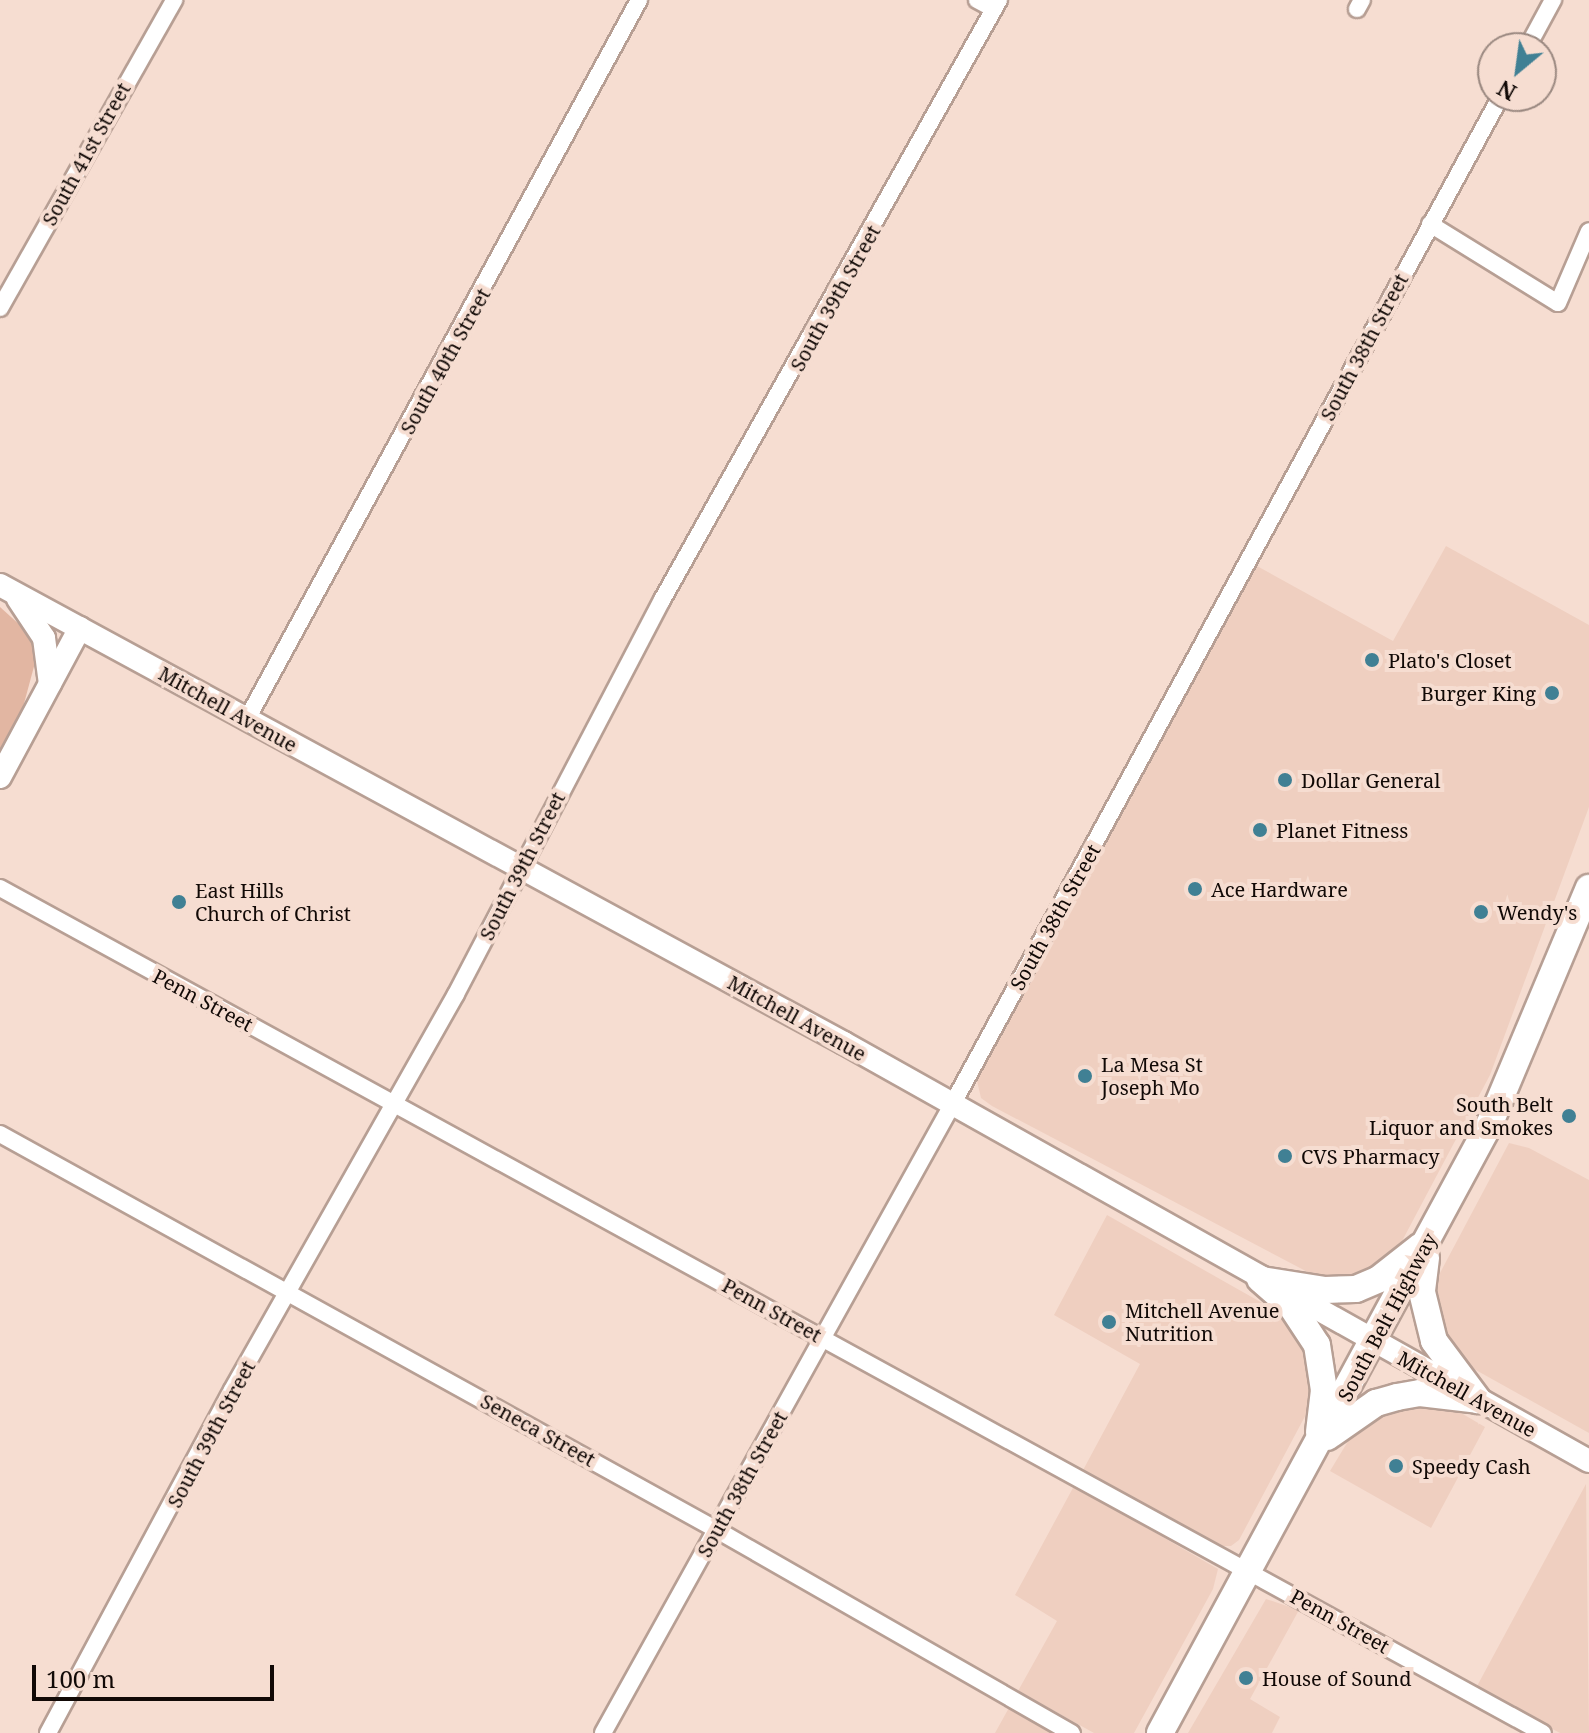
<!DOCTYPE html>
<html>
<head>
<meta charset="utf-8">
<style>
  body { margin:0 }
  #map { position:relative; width:1589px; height:1733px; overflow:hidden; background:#f6ddd1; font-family:"Noto Serif",serif }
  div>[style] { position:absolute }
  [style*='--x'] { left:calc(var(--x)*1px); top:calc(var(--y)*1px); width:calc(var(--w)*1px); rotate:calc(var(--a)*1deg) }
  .built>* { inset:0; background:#efcfc0 }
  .green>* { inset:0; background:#e2b6a2 }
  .roads { filter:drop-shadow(2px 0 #b79f94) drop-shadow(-2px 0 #b79f94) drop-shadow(0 2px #b79f94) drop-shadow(0 -2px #b79f94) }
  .street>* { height:16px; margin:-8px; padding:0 8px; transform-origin:8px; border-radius:8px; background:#fff }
  .secondary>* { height:22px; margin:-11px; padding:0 11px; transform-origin:11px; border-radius:11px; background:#fff }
  .primary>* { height:26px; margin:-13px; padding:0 13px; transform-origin:13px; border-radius:13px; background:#fff }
  .dots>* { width:22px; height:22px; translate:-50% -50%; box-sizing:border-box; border:4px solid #f6ddd1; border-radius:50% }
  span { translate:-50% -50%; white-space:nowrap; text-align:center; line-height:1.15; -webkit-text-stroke:8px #f6ddd1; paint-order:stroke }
  .street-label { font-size:20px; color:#110906 }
  .poi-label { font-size:20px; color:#110906 }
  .left { translate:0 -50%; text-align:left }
  .right { translate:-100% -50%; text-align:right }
  .north { position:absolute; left:1477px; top:32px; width:80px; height:80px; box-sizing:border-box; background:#f6ddd1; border:2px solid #9a8880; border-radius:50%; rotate:209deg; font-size:22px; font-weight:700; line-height:32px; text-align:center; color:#110906 }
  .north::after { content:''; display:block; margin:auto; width:28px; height:36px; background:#408094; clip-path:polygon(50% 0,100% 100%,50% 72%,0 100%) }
  .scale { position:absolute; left:32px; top:1665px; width:242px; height:36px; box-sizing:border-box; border:4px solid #110906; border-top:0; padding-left:10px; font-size:24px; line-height:28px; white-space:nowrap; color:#110906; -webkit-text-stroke:6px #f6ddd1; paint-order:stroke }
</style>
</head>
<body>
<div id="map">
  <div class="built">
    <i style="clip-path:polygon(1446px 546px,1589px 625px,1589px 807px,1490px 1075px,1401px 1243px,1357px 1278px,1319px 1278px,992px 1106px,981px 1098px,977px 1081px,1257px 566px,1393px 641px)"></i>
    <i style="clip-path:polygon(1509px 1143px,1529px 1148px,1589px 1180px,1589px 1433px,1465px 1364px,1440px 1335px,1433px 1295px,1440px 1273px)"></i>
    <i style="clip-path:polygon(1107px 1215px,1278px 1312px,1310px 1346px,1311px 1405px,1239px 1540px,1231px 1546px,1218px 1546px,1082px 1472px,1140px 1364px,1054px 1315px)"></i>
    <i style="clip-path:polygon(1406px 1401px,1456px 1410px,1485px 1427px,1431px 1528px,1330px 1471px,1356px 1428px)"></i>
    <i style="clip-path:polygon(1586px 1484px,1589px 1733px,1560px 1733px,1476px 1688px)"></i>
    <i style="clip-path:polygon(1074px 1486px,1218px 1569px,1213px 1589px,1134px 1733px,1094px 1733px,1018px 1691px,1057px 1621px,1015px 1595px)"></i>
    <i style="clip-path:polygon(1266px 1599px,1299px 1610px,1250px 1699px,1280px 1717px,1272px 1733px,1188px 1733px)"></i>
    <i style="clip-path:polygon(1010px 1706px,1058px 1733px,995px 1733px)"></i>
  </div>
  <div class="green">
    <i style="clip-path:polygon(0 607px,31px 635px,36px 659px,22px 711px,0 751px)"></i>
  </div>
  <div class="roads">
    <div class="street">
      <i style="--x:977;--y:0;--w:19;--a:28"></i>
      <i style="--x:1357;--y:9;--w:10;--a:-61"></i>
      <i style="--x:1527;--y:48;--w:55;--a:-61.6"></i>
      <i style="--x:1430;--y:224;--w:150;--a:31.7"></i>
      <i style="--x:1558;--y:303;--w:78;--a:-66.7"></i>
      <i style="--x:0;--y:308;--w:354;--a:-60.5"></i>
      <i style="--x:247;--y:719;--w:819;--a:-61.4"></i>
      <i style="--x:0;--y:888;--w:1759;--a:28.71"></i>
      <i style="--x:0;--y:1134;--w:819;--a:28.91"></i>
      <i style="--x:717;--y:1530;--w:409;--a:29.8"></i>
      <i style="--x:48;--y:1733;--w:389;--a:-61.8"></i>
      <i style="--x:232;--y:1390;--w:455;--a:-60.5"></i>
      <i style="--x:456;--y:994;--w:445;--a:-62.4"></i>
      <i style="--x:662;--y:600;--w:688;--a:-60.68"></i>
      <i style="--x:603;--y:1733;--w:718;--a:-60.94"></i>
      <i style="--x:952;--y:1105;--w:1149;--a:-61.45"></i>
    </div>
    <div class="secondary">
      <i style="--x:0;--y:585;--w:960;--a:28.49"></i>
      <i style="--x:844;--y:1043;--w:854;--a:29.3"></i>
      <i style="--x:18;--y:599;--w:47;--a:56.3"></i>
      <i style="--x:44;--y:638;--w:46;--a:82.6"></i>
      <i style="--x:0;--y:777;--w:169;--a:-61.8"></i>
    </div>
    <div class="primary">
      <i style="--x:1426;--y:1258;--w:34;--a:97"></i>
      <i style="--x:1422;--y:1292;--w:50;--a:76.2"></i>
      <i style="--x:1434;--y:1341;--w:74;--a:53.3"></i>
      <i style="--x:1260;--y:1279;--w:43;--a:41.2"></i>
      <i style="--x:1292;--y:1307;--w:45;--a:56.7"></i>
      <i style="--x:1317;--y:1345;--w:46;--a:81.2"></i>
      <i style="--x:1324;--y:1390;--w:42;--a:96.8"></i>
      <i style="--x:1262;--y:1280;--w:64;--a:9"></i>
      <i style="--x:1325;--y:1290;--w:31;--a:-2"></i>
      <i style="--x:1356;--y:1289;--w:25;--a:-23"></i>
      <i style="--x:1379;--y:1279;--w:53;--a:-38.2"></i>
      <i style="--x:1327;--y:1437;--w:60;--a:-34.8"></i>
      <i style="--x:1376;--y:1403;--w:22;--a:-16"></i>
      <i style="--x:1397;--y:1397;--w:23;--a:-10"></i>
      <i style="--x:1420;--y:1393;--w:58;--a:6.9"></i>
      <i style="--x:1160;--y:1733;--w:694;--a:-61.59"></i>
      <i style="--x:1490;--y:1123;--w:255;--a:-67.2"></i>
    </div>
  </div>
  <div class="dots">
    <i style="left:1372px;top:660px;background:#408094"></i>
    <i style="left:1552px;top:693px;background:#408094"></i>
    <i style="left:1285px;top:780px;background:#408094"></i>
    <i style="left:1260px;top:830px;background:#408094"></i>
    <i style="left:1195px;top:889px;background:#408094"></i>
    <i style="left:179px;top:902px;background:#408094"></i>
    <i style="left:1481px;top:912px;background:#408094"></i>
    <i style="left:1085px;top:1076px;background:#408094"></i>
    <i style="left:1569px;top:1116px;background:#408094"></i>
    <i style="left:1285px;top:1156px;background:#408094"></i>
    <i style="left:1109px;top:1322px;background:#408094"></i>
    <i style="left:1396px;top:1466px;background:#408094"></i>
    <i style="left:1246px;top:1678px;background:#408094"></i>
  </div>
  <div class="street-label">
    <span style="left:86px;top:154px;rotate:-61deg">South 41st Street</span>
    <span style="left:835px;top:298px;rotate:-61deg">South 39th Street</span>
    <span style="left:1364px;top:347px;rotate:-62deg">South 38th Street</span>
    <span style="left:445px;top:361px;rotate:-61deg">South 40th Street</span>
    <span style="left:228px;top:709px;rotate:29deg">Mitchell Avenue</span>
    <span style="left:522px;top:866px;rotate:-63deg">South 39th Street</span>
    <span style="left:1055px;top:917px;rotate:-61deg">South 38th Street</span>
    <span style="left:203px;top:1000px;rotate:28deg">Penn Street</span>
    <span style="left:797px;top:1018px;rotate:29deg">Mitchell Avenue</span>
    <span style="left:772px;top:1310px;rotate:29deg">Penn Street</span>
    <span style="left:1387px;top:1317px;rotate:-62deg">South Belt Highway</span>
    <span style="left:1467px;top:1394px;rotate:29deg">Mitchell Avenue</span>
    <span style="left:538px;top:1430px;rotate:29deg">Seneca Street</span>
    <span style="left:211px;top:1434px;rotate:-62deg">South 39th Street</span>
    <span style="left:742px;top:1484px;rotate:-61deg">South 38th Street</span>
    <span style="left:1340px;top:1621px;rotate:29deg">Penn Street</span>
  </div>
  <div class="poi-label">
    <span class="left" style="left:1388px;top:660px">Plato's Closet</span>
    <span class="right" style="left:1536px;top:693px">Burger King</span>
    <span class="left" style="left:1301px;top:780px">Dollar General</span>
    <span class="left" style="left:1276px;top:830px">Planet Fitness</span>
    <span class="left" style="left:1211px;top:889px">Ace Hardware</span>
    <span class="left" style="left:195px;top:902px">East Hills<br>Church of Christ</span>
    <span class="left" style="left:1497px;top:912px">Wendy's</span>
    <span class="left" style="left:1101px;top:1076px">La Mesa St<br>Joseph Mo</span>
    <span class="right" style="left:1553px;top:1116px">South Belt<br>Liquor and Smokes</span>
    <span class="left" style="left:1301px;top:1156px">CVS Pharmacy</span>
    <span class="left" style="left:1125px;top:1322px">Mitchell Avenue<br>Nutrition</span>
    <span class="left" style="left:1412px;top:1466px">Speedy Cash</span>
    <span class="left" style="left:1262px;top:1678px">House of Sound</span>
  </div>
  <div class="north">N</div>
  <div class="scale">100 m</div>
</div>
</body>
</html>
